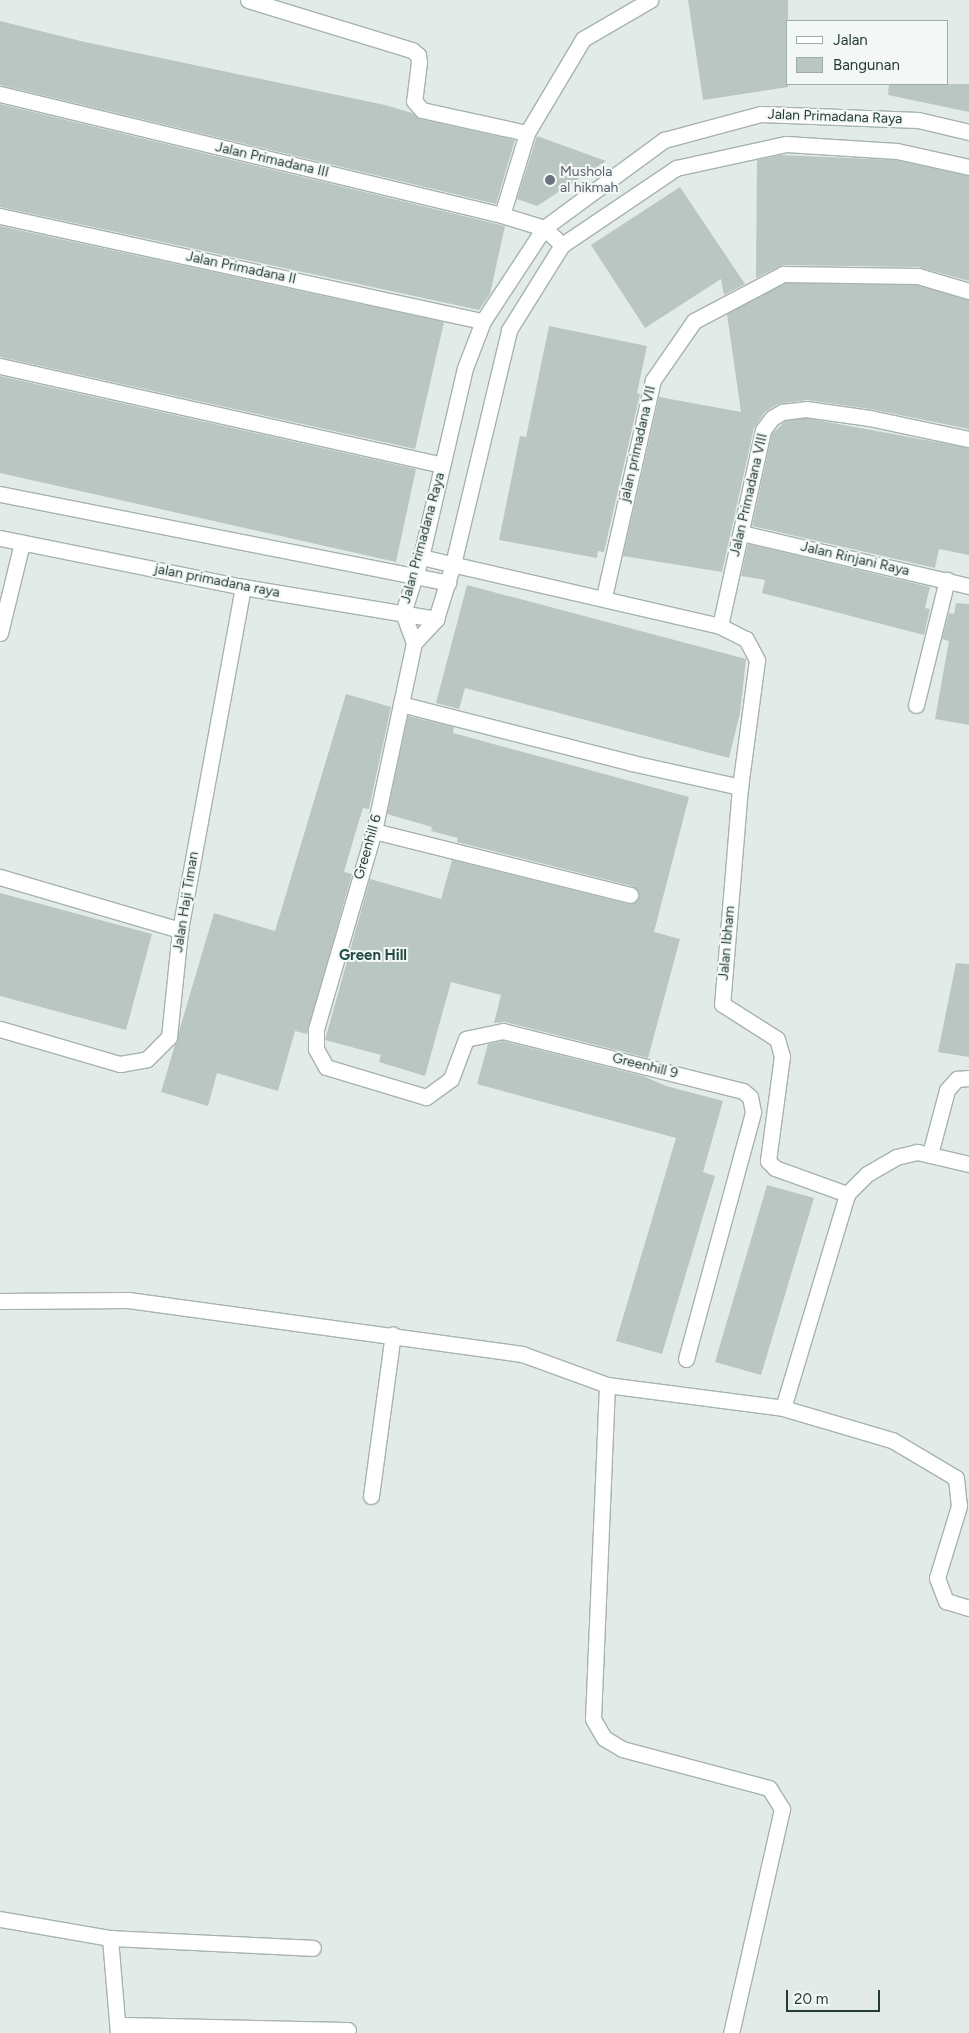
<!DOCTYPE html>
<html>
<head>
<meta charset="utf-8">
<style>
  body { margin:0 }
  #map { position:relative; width:969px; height:2033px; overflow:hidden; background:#e3ebe8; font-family:Figtree,sans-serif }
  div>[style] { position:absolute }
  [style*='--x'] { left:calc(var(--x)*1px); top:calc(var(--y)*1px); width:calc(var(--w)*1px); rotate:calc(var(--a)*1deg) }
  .building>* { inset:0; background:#b9c6c2 }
  .roads { filter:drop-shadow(1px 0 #a6b3af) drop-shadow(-1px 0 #a6b3af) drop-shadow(0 1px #a6b3af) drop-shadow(0 -1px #a6b3af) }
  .lane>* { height:15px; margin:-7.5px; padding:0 7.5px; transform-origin:7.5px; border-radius:7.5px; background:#fff }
  .street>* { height:15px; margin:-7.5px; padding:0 7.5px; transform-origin:7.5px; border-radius:7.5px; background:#fff }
  .dots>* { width:14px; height:14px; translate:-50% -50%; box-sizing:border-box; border:2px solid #f3f8f6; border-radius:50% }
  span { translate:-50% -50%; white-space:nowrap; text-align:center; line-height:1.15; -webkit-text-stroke:4px #f3f8f6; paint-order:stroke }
  .street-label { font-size:14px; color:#243b37 }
  .worship-label { font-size:14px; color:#5b616d }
  .left { translate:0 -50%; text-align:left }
  .neighbourhood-label { font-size:15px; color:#224b45; font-weight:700 }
  .legend { position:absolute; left:786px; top:20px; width:162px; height:65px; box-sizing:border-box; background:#f3f8f6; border:1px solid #a0acaa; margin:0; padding:6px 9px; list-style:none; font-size:15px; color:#243b37 }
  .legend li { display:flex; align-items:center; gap:10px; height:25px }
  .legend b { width:25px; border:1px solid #a0acaa }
  .scale { position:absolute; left:786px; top:1990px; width:94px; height:22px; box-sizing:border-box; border:2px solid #243b37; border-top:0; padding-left:6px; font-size:15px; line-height:18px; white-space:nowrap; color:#243b37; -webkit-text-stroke:4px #f3f8f6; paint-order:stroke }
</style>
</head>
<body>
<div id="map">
  <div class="building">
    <i style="clip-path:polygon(688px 0,788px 0,788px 87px,703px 100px)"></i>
    <i style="clip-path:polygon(0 21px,85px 42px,385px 105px,412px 113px,420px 119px,515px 140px,496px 204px,0 85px)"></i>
    <i style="clip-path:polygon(889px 84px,969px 84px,969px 112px,888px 95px)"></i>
    <i style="clip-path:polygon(0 104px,505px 226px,490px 294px,479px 310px,0 207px)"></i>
    <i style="clip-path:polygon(537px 136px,606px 161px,537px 206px,517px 199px)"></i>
    <i style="clip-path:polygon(780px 155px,896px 160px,969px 176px,969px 281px,918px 267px,783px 265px,756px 278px,757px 160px)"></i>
    <i style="clip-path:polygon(680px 187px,745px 284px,724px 295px,721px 279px,645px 328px,591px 245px)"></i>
    <i style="clip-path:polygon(0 226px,444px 322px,415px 449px,0 357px)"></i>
    <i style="clip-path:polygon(785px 283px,917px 285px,969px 300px,969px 429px,870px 409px,807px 400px,778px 404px,765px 412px,754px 428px,722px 572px,623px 556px,659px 397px,741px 412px,727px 314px)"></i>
    <i style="clip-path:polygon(549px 326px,647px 346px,637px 393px,640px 394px,604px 552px,598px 551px,597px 558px,499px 540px,520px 436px,526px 437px)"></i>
    <i style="clip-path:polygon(0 376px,416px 469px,396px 562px,0 473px)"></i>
    <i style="clip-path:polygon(806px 418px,969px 448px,969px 555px,939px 549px,935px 568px,752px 526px,772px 434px,785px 421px)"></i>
    <i style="clip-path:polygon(748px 544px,930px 587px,925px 608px,930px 609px,924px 635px,762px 593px,765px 580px,741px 576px)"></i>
    <i style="clip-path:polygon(467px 585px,746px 659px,740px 713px,729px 758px,465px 688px,459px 709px,436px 703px)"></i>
    <i style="clip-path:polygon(956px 603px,969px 604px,969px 725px,935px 719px,949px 641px,942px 639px,949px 613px,954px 614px)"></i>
    <i style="clip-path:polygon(346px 694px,391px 707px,369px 809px,363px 808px,355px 834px,344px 872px,352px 874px,307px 1034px,295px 1031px,278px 1091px,217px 1073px,208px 1106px,161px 1092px,214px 913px,275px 931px)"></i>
    <i style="clip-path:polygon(408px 716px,454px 727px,453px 733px,689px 797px,654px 932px,680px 939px,648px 1058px,505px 1022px,494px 1023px,501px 995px,451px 982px,425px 1076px,379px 1062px,381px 1055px,325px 1040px,370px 879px,441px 899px,452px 860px,628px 904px,639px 898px,639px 892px,632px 886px,457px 842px,458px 838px,431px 831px,432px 827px,387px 814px)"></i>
    <i style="clip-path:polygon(0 893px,152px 934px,126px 1030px,0 996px)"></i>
    <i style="clip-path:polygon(956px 963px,969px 964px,969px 1057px,938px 1052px)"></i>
    <i style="clip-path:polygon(503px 1041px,643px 1076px,666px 1086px,723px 1101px,703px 1172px,715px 1176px,662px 1354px,616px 1341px,676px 1138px,477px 1084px,488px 1044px)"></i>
    <i style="clip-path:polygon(767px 1185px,814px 1198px,761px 1375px,715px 1362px)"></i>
  </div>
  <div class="roads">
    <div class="lane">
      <i style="--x:371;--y:1496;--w:163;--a:-82.3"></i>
    </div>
    <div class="street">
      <i style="--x:248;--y:0;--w:171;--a:17"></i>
      <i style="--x:412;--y:50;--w:8;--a:40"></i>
      <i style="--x:418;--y:55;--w:7;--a:82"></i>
      <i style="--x:419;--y:62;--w:39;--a:97"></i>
      <i style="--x:414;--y:101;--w:12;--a:48"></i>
      <i style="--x:422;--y:110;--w:107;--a:12.4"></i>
      <i style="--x:0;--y:94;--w:516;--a:13.55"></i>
      <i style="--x:502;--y:215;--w:44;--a:17.2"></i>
      <i style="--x:544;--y:228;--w:25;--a:43"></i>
      <i style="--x:502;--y:215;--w:86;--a:-73"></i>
      <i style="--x:527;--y:133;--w:109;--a:-59.2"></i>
      <i style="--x:583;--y:39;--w:78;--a:-30.2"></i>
      <i style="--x:0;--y:216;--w:494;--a:12.3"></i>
      <i style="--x:0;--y:366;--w:453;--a:12.6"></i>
      <i style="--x:0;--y:494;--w:457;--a:11.2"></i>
      <i style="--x:741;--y:533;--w:234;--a:13.1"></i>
      <i style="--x:0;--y:538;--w:248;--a:11.4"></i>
      <i style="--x:243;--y:587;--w:196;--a:9.4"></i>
      <i style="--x:421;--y:557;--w:307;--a:13"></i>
      <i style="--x:720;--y:626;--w:29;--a:27"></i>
      <i style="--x:746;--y:639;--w:24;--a:62"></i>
      <i style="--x:757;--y:660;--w:128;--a:97.6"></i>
      <i style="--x:740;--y:787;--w:218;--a:94.7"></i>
      <i style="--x:722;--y:1004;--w:65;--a:32.5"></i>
      <i style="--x:777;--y:1039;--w:18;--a:74"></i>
      <i style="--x:782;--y:1056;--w:106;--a:97.6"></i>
      <i style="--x:768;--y:1161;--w:10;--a:45"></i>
      <i style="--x:775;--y:1168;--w:77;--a:19.9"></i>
      <i style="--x:604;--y:597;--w:222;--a:-77.3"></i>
      <i style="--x:653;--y:380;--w:72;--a:-55.2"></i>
      <i style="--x:694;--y:321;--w:101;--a:-27.8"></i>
      <i style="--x:783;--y:274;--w:135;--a:0.8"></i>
      <i style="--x:918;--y:276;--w:53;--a:16.4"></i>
      <i style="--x:720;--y:626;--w:201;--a:-77.6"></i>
      <i style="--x:763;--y:430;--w:15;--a:-53"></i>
      <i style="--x:772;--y:418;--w:12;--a:-31"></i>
      <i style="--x:782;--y:412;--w:24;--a:-7"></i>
      <i style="--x:806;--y:409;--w:64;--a:8.1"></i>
      <i style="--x:869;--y:418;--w:102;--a:11.9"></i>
      <i style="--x:0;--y:633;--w:93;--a:-76.3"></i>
      <i style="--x:414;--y:643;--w:32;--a:-110"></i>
      <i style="--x:403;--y:613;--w:59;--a:-72.2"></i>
      <i style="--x:421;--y:557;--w:194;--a:-76.9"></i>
      <i style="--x:465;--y:368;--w:50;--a:-69"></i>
      <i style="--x:483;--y:321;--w:111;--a:-56.7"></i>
      <i style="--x:544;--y:228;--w:149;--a:-36.3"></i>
      <i style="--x:664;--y:140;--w:100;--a:-15"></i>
      <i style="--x:761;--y:114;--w:157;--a:2.2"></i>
      <i style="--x:918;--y:120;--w:52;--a:13.2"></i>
      <i style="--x:401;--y:704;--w:238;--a:14.3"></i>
      <i style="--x:632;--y:763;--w:111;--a:12.5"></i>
      <i style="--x:916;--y:705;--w:129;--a:-76.1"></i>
      <i style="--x:374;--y:831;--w:264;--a:14"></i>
      <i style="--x:0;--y:877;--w:188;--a:16.4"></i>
      <i style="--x:0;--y:1029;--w:125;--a:16.3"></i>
      <i style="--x:120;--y:1064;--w:27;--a:-10"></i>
      <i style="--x:147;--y:1059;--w:31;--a:-45"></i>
      <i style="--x:169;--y:1037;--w:108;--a:-84.1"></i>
      <i style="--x:180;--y:930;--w:349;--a:-79.6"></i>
      <i style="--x:930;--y:1154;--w:66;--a:-75.1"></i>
      <i style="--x:947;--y:1090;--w:15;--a:-48"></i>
      <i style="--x:957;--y:1079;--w:12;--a:-5"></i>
      <i style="--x:0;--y:1301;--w:128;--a:-0.4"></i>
      <i style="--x:128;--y:1300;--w:398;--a:7.8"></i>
      <i style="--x:522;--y:1354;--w:90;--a:20"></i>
      <i style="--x:607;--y:1385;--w:177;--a:7.4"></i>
      <i style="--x:783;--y:1408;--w:114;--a:16.4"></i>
      <i style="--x:892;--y:1440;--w:74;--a:30.7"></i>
      <i style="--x:956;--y:1478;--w:28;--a:84"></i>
      <i style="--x:959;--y:1506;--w:75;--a:107"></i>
      <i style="--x:937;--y:1578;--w:25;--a:69"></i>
      <i style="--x:946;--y:1601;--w:24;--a:17"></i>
      <i style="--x:686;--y:1359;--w:256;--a:-74.8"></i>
      <i style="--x:753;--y:1112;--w:15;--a:-101"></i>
      <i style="--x:750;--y:1097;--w:9;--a:-139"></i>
      <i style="--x:743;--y:1091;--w:247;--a:-166"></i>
      <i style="--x:503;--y:1031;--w:38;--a:168"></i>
      <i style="--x:466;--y:1039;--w:43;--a:110.6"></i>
      <i style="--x:451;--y:1079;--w:31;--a:144"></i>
      <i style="--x:426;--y:1097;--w:104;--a:-163.3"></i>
      <i style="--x:326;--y:1067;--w:21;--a:-119"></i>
      <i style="--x:316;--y:1049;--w:20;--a:-90"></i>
      <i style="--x:316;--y:1029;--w:206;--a:-73.7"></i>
      <i style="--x:374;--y:831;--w:192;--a:-78"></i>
      <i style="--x:414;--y:643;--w:33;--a:-47"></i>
      <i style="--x:436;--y:619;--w:58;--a:-72.8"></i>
      <i style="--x:453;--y:564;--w:241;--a:-76.5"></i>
      <i style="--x:509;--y:330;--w:100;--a:-58.1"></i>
      <i style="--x:562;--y:245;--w:138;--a:-34"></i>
      <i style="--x:676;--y:168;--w:113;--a:-12.3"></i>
      <i style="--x:786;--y:144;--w:111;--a:3.6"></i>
      <i style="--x:897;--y:151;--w:74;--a:12.5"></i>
      <i style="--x:607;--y:1385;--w:334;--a:92.4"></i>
      <i style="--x:593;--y:1719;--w:22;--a:60"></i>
      <i style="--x:604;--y:1738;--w:21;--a:31"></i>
      <i style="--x:622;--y:1749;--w:152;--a:14.9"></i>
      <i style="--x:769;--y:1788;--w:25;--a:58"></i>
      <i style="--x:782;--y:1809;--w:230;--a:102.8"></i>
      <i style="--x:783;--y:1408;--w:223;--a:-73.3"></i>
      <i style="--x:847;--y:1194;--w:28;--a:-45"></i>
      <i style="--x:867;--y:1174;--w:34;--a:-30"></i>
      <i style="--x:896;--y:1157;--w:22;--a:-13"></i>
      <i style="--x:917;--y:1152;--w:53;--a:13"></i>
      <i style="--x:0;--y:1919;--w:112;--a:9.8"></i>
      <i style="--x:110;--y:1938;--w:95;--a:85.2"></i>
      <i style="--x:110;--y:1938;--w:203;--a:2.8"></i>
      <i style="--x:119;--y:2025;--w:229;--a:1.3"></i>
    </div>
  </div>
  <div class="dots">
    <i style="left:550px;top:180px;background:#6b7280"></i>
  </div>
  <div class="street-label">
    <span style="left:835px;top:117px;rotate:2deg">Jalan Primadana Raya</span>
    <span style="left:272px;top:160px;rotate:13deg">Jalan Primadana III</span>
    <span style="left:241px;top:268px;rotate:12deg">Jalan Primadana II</span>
    <span style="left:638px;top:444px;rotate:-77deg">jalan primadana VII</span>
    <span style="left:749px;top:495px;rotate:-77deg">Jalan Primadana VIII</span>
    <span style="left:423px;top:538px;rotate:-75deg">Jalan Primadana Raya</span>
    <span style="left:855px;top:559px;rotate:13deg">Jalan Rinjani Raya</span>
    <span style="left:217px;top:581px;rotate:11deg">jalan primadana raya</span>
    <span style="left:368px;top:847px;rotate:-74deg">Greenhill 6</span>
    <span style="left:186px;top:902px;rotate:-81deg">Jalan Haji Timan</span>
    <span style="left:727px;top:943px;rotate:-85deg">Jalan Ibham</span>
    <span style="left:645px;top:1066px;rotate:14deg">Greenhill 9</span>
  </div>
  <div class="worship-label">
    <span class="left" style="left:560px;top:180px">Mushola<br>al hikmah</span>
  </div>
  <div class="neighbourhood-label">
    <span style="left:373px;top:956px">Green Hill</span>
  </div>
  <ul class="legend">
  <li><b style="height:6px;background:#fff"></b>Jalan</li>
  <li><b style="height:14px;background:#b9c6c2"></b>Bangunan</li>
  </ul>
  <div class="scale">20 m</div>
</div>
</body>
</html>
